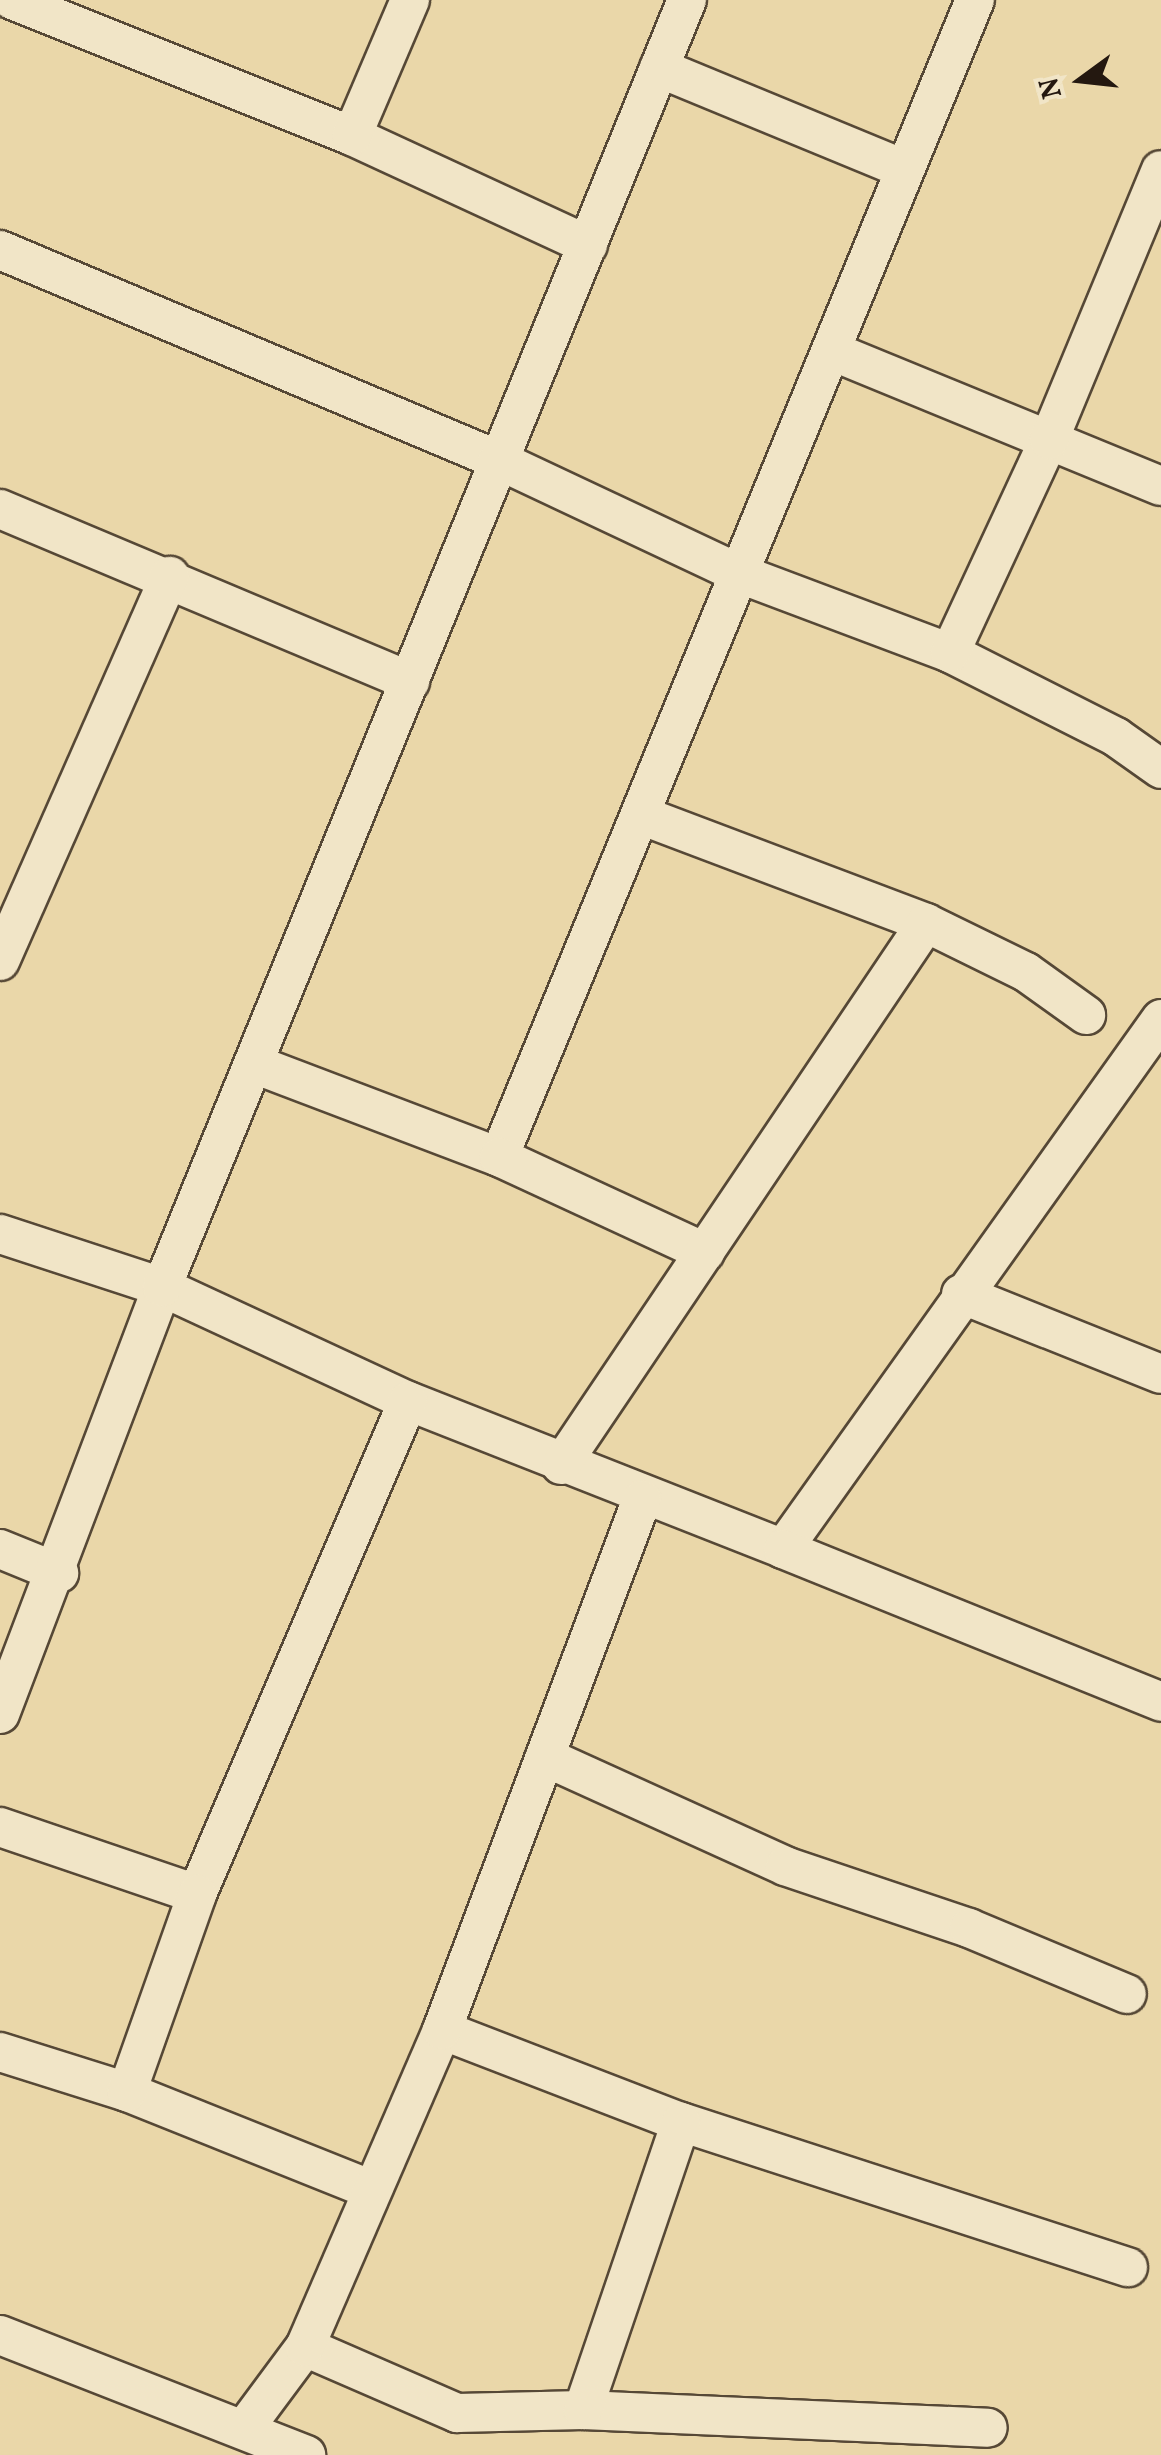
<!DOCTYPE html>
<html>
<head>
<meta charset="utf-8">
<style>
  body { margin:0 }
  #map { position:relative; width:1161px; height:2455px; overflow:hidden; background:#ead7a9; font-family:Vollkorn,serif }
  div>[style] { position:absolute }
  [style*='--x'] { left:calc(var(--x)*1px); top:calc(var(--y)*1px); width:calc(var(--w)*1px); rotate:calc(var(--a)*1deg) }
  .roads { filter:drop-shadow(2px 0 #564836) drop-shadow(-2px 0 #564836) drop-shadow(0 2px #564836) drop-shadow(0 -2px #564836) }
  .minor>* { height:38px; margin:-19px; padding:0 19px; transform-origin:19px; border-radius:19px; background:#f1e5c7 }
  span { translate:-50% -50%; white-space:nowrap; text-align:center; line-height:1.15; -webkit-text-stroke:8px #f1e5c7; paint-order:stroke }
  .north { position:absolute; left:1031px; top:30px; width:100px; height:100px; -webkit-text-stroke:8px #f1e5c7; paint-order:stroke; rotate:255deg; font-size:28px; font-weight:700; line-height:40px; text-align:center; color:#241810 }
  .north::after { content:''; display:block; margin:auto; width:35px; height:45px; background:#241810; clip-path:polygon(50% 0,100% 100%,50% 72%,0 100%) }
</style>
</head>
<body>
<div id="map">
  <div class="roads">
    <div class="minor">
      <i style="--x:12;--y:0;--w:366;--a:21.8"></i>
      <i style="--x:352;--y:136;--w:260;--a:24.8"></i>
      <i style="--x:659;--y:68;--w:263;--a:22.4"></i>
      <i style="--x:352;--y:136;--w:148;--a:-66.9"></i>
      <i style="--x:0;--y:250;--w:540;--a:22.86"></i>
      <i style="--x:498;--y:460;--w:268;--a:25.2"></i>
      <i style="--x:740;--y:574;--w:224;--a:20.6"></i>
      <i style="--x:950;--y:653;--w:186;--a:26.8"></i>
      <i style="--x:1116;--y:737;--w:55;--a:35.4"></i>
      <i style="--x:834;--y:352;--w:353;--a:22.3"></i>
      <i style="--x:0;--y:509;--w:445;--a:22.8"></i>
      <i style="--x:950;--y:653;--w:235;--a:-65.1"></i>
      <i style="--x:1049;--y:440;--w:292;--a:-67.5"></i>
      <i style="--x:643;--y:816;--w:303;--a:20.7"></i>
      <i style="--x:926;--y:923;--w:111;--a:26.1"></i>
      <i style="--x:1026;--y:972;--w:74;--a:35.6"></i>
      <i style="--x:0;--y:961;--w:421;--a:-66.2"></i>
      <i style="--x:254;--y:1064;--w:262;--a:20.8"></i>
      <i style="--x:499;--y:1157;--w:1251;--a:-67.64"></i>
      <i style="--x:499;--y:1157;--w:227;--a:24.8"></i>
      <i style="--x:0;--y:1234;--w:170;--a:18.1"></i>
      <i style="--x:162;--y:1287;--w:271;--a:24.9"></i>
      <i style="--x:408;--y:1401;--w:403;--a:21.5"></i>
      <i style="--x:783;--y:1549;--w:651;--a:-54.5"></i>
      <i style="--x:961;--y:1294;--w:215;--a:21.8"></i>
      <i style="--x:561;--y:1465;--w:653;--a:-56.04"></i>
      <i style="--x:0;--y:1549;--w:64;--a:22.1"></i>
      <i style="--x:783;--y:1549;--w:408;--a:22"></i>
      <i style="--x:0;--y:1714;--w:457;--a:-69.2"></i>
      <i style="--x:162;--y:1287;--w:1390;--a:-67.81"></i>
      <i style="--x:545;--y:1757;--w:264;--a:24.4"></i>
      <i style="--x:785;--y:1866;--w:194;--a:18.6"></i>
      <i style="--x:969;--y:1928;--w:171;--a:22.7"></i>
      <i style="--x:0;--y:1827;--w:208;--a:18.8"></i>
      <i style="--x:197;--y:1894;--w:536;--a:-66.83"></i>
      <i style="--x:442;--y:2030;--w:256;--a:21.1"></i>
      <i style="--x:681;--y:2122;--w:470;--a:18"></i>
      <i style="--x:0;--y:2052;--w:133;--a:17.5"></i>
      <i style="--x:127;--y:2092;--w:262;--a:21.8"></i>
      <i style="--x:127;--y:2092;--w:210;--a:-70.5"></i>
      <i style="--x:0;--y:2335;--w:329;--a:21.4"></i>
      <i style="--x:305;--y:2347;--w:166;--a:23.5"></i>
      <i style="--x:457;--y:2413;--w:126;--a:-1.4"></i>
      <i style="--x:583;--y:2410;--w:405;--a:2.5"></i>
      <i style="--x:583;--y:2410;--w:304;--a:-71.2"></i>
      <i style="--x:244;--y:2429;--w:102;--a:-53.4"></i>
      <i style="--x:305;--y:2347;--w:345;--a:-66.6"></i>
      <i style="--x:442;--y:2030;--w:567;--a:-69.36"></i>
    </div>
  </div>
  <div class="north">N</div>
</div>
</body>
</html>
